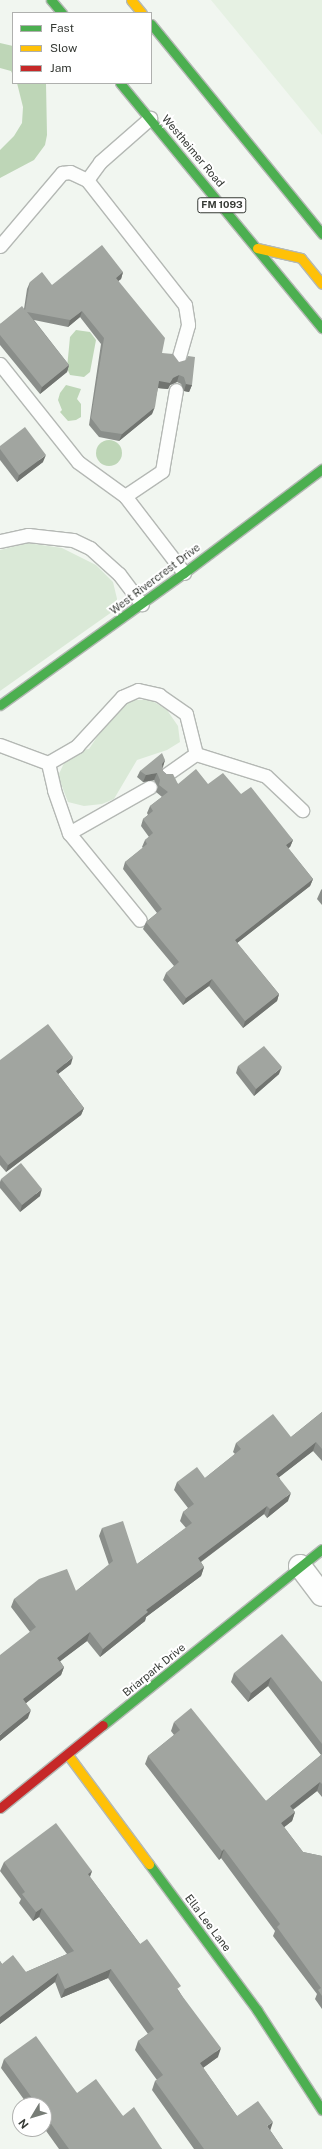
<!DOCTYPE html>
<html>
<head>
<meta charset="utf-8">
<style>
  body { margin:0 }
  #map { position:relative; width:322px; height:2149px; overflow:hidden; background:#f1f6f0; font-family:"Public Sans",sans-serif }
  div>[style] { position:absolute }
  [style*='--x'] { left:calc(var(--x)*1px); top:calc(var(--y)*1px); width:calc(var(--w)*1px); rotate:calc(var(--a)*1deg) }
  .built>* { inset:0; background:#e6f1e3 }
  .green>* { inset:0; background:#dae9d7 }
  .water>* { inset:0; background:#bed6b7 }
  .round { border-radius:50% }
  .roads { filter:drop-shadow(1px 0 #b4b8b4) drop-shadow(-1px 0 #b4b8b4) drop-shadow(0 1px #b4b8b4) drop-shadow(0 -1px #b4b8b4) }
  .lane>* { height:13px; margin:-6.5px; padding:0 6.5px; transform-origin:6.5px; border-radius:6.5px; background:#fdfefd }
  .street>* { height:22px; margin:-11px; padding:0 11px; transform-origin:11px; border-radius:11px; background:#fdfefd }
  .fast>* { height:9px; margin:-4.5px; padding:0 4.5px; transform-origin:4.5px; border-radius:4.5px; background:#4caf50 }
  .slow>* { height:9px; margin:-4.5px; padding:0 4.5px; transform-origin:4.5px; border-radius:4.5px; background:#ffc107 }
  .jam>* { height:9px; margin:-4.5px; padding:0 4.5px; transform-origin:4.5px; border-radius:4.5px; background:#c62828 }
  .wall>* { inset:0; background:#8a8e8a }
  .shaded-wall>* { inset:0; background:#717470 }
  .building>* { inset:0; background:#a1a5a0 }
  span { translate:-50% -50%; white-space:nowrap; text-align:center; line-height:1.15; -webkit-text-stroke:4px #fff; paint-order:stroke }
  .shield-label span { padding:1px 3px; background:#fff; border:1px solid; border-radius:3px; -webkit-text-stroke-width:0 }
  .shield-label { font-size:10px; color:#363a35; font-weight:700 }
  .street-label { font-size:11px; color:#363a35 }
  .legend { position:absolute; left:12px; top:12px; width:140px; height:72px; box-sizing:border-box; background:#fff; border:1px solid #afb0ae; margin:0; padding:5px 7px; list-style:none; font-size:12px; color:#363a35 }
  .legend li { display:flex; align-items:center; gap:8px; height:20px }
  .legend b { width:20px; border:1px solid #afb0ae }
  .north { position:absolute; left:12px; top:2097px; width:40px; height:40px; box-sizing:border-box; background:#fff; border:1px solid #afb0ae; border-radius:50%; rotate:232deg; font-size:11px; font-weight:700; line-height:16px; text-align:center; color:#363a35 }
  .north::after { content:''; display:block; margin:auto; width:14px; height:18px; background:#777c76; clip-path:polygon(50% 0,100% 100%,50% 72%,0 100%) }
</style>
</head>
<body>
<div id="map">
  <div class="built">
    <i style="clip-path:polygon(211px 0,322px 0,322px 135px)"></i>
  </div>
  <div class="green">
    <i style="clip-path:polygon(28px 543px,62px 548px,96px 565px,113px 582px,119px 607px,0 691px,0 550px)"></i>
    <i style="clip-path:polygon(128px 700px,151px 700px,167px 710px,178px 726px,180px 742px,167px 750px,137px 760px,114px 799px,102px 804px,84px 806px,68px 802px,58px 776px,65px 761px,81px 750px,89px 749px,115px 710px)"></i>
  </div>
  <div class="water">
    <i style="clip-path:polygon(0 43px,13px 46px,13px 75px,11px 71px,0 68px)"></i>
    <i style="clip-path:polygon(17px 83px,46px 83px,47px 135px,45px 145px,34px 160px,0 178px,0 150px,14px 136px,22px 123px,23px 107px)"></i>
    <i style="clip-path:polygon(76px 330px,90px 332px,96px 340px,90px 372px,84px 377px,70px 375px,67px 368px,70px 337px)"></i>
    <i style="clip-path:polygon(66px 385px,81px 389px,77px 399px,81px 404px,81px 417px,76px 420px,68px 421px,60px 412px,62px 410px,58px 400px,60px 393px)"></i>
    <i class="round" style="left:96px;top:440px;width:26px;height:26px"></i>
  </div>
  <div class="roads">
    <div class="lane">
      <i style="--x:87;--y:180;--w:22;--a:-54"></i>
      <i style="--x:100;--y:162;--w:67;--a:-41.3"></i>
      <i style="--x:0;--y:246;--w:96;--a:-49.7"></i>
      <i style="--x:62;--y:173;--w:8;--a:-7"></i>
      <i style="--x:70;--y:172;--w:19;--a:25"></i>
      <i style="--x:87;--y:180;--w:159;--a:51.9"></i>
      <i style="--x:185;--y:305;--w:20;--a:81"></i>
      <i style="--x:188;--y:325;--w:37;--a:106"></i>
      <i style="--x:0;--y:364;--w:125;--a:51.5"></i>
      <i style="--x:78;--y:462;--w:58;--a:35.9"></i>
      <i style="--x:125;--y:496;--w:97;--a:52.5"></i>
      <i style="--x:125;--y:496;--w:45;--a:-34"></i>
      <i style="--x:162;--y:471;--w:82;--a:-80.2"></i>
      <i style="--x:0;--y:541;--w:29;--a:-12"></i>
      <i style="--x:28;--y:535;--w:45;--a:6.3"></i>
      <i style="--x:73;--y:540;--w:19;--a:25"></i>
      <i style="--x:90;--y:548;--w:39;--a:42"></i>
      <i style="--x:119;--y:574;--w:38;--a:53"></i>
      <i style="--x:0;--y:745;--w:51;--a:20.6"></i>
      <i style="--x:48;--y:763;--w:28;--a:77"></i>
      <i style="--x:54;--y:790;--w:46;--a:70.8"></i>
      <i style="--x:69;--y:833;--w:112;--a:50.8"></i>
      <i style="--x:196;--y:754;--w:73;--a:17.4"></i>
      <i style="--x:266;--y:776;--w:50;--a:43.4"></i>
      <i style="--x:48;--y:763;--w:34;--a:-30"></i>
      <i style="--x:77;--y:746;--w:67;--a:-47.4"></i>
      <i style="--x:122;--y:697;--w:17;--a:-24"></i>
      <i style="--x:138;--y:690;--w:22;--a:13"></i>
      <i style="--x:159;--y:695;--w:33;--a:35"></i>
      <i style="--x:186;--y:714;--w:41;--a:76"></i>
      <i style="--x:167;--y:774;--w:35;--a:-35"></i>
      <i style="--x:69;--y:833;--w:93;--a:-29.6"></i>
    </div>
    <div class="street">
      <i style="--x:300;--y:1566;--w:36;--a:53"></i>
    </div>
    <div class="fast">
      <i style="--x:51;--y:0;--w:17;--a:50"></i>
      <i style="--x:151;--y:24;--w:271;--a:50.8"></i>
      <i style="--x:120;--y:83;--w:318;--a:50.5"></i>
      <i style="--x:0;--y:705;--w:226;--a:-35.7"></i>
      <i style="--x:184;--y:573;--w:173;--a:-37"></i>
      <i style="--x:103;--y:1725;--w:281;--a:-38.8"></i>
      <i style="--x:149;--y:1864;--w:182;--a:53.5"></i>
      <i style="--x:257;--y:2010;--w:119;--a:57"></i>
    </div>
    <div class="slow">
      <i style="--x:131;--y:0;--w:17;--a:50"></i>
      <i style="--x:257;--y:248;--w:45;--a:12.8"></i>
      <i style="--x:301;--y:258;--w:33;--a:51"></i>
      <i style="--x:68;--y:1755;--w:136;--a:53.4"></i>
    </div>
    <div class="jam">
      <i style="--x:0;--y:1808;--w:132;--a:-38.9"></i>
    </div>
  </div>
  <div class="wall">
    <i style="clip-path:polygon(123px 272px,121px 279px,118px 281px,162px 353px,192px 385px,189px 392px,184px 391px,181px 384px,177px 382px,170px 385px,168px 389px,158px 388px,152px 414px,119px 441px,99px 437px,89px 425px,101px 344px,80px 317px,68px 327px,34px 320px,69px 365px,67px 372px,40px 394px,0 345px,0 324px,24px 309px,27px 289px,30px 282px,52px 285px)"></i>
    <i style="clip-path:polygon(0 446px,43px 462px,17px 482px,0 460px)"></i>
    <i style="clip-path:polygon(165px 760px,162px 768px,163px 771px,178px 784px,208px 784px,241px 794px,293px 840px,290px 847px,288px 848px,313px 879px,310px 886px,237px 943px,279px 994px,277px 1001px,243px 1028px,209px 986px,183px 1005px,163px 980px,166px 973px,174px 966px,143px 929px,146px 922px,157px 913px,123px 869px,125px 862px,143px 848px,142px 847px,145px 840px,149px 837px,141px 826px,143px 819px,148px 815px,147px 813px,150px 806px,162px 797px,156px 792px,158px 787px,154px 780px,143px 782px,137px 777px,140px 771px)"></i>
    <i style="clip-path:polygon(322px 889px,322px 905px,317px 899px,321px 890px)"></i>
    <i style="clip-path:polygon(0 1060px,71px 1064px,58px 1074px,84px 1108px,81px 1115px,6px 1172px,0 1165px)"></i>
    <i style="clip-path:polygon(238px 1066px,279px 1074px,254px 1096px,236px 1073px)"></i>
    <i style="clip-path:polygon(1px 1179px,40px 1196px,20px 1212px,0 1188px,0 1182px)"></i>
    <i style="clip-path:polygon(322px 1412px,322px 1461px,313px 1451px,279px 1477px,288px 1501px,267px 1518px,264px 1514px,201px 1562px,204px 1567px,201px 1576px,146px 1617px,145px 1621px,100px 1657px,87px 1641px,60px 1661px,64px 1667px,61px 1675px,26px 1703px,28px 1718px,0 1741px,30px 1632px,11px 1607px,14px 1599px,76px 1591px,109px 1565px,99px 1536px,102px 1528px,137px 1564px,186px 1528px,180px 1521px,183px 1512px,188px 1508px,174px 1490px,177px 1482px,205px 1478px,235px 1454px,233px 1452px,236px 1443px,291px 1437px)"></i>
    <i style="clip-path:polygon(234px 1673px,322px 1682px,322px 1797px,317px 1791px,293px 1810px,295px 1812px,292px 1821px,284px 1827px,303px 1852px,322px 1856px,322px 2009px,315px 1999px,317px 1994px,273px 1936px,275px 1931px,221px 1858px,219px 1860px,145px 1764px,148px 1756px,174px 1735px,171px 1731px,174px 1722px,266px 1801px,321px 1755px,268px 1686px,248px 1702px,231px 1682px)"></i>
    <i style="clip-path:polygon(4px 1862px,92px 1871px,90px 1877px,140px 1944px,179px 1991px,218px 2057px,203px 2068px,237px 2116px,270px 2130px,283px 2149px,194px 2149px,152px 2090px,155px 2081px,157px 2080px,135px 2050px,138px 2041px,148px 2034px,108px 1978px,61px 1998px,55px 1982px,0 2024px,0 1961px,2px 1964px,26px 1972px,67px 1954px,39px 1917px,33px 1921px,19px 1903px,21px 1899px,0 1871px)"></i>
    <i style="clip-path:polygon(4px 2059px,77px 2093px,123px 2116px,162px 2149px,59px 2149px,44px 2128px,44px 2105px,28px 2105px,1px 2068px)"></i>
  </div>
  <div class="shaded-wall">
    <i style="clip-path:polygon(123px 272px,121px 279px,113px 285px,116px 278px)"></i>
    <i style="clip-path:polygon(82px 311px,80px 317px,68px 327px,70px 320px)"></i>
    <i style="clip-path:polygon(69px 365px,67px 372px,40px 394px,42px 387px)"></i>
    <i style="clip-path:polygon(179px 375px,177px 382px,170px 385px,168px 389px,157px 388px,159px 381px)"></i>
    <i style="clip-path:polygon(186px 384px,192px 385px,189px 392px,184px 391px)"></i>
    <i style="clip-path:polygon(155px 407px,152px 414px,119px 441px,122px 434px)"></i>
    <i style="clip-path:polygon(46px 455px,43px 462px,17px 482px,19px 475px)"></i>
    <i style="clip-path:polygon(165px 760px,163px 767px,160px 771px,162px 764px)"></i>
    <i style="clip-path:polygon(157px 773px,154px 780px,143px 782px,146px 775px)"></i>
    <i style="clip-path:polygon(293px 840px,290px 847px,283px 852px,286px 845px)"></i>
    <i style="clip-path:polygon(313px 879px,310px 886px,232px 947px,235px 940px)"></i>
    <i style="clip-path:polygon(212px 979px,209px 986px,183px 1005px,186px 998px)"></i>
    <i style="clip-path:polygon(279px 994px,277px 1001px,243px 1028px,245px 1021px)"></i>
    <i style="clip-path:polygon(73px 1057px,71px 1064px,53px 1078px,56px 1071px)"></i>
    <i style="clip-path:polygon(282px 1067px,279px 1074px,254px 1096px,256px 1089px)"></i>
    <i style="clip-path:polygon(84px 1108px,81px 1115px,6px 1172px,8px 1165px)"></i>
    <i style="clip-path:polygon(42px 1189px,40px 1196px,20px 1212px,22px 1205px)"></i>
    <i style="clip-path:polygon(316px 1442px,313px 1451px,273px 1482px,276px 1474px)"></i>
    <i style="clip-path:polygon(291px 1493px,288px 1501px,267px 1518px,270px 1509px)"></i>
    <i style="clip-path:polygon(267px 1506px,264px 1514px,195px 1566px,198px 1558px)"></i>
    <i style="clip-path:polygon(204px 1567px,201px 1576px,146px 1617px,145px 1621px,100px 1657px,103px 1649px,146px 1610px)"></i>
    <i style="clip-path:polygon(90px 1632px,87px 1641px,54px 1666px,57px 1658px)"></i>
    <i style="clip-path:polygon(64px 1667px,61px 1675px,20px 1708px,23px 1699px)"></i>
    <i style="clip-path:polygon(271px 1677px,268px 1686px,248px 1702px,251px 1693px)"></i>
    <i style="clip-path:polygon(31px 1710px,28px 1718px,0 1741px,0 1735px)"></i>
    <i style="clip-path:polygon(320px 1782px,317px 1791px,287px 1814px,290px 1806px)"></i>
    <i style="clip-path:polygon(295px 1812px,292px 1821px,278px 1832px,281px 1823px)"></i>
    <i style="clip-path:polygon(224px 1849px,221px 1858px,219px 1860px,222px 1851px)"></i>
    <i style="clip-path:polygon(92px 1871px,88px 1880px,88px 1874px)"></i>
    <i style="clip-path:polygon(42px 1908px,39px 1917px,33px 1921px,36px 1912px)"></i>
    <i style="clip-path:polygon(111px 1969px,108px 1978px,61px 1998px,65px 1989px)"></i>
    <i style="clip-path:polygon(58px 1973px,55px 1982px,0 2024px,0 2017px)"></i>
    <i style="clip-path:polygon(221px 2048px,218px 2057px,197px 2072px,200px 2063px)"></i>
    <i style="clip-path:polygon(273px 2122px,270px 2131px,267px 2126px)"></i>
  </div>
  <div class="building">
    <i style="clip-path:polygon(102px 245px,123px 272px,116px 278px,165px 338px,162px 353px,173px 354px,179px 362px,186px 360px,188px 356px,195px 357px,192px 385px,186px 384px,184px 377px,179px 375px,173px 378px,170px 383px,159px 381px,155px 407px,122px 434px,101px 431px,91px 418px,104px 338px,82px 311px,70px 320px,27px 312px,69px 365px,42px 387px,0 335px,0 324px,22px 306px,25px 310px,30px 282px,42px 272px,52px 285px)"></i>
    <i style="clip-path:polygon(25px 427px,46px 455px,19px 475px,0 449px,0 446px)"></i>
    <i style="clip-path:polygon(162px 753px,165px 760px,162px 764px,163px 771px,166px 774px,173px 774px,178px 784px,196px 769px,208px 784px,223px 773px,241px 794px,251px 787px,293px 840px,286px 845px,313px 879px,235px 940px,279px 994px,245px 1021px,212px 979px,186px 998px,166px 973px,179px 962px,146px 922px,162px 909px,125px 862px,147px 844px,145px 840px,153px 833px,143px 819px,153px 811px,150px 806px,168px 792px,159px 785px,160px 780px,157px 773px,146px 775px,140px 771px)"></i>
    <i style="clip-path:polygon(48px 1024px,73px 1057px,56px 1071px,84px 1108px,8px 1165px,0 1155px,0 1060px)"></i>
    <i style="clip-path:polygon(264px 1046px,282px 1067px,256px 1089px,238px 1066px)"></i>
    <i style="clip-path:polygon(21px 1163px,42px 1189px,22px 1205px,1px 1179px)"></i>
    <i style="clip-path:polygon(322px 1412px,322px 1449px,316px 1442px,276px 1474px,291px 1493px,270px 1509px,267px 1506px,198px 1558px,204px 1567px,146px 1610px,148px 1612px,103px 1649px,90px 1632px,57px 1658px,64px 1667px,23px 1699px,31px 1710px,0 1735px,0 1655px,36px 1627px,14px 1599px,39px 1579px,67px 1569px,76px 1591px,113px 1561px,102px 1528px,123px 1521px,137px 1564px,192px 1523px,183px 1512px,194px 1504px,177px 1482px,197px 1467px,205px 1478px,241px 1449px,236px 1443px,273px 1414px,291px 1437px)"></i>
    <i style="clip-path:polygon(282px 1634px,322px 1682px,322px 1744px,271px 1677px,251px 1693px,234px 1673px)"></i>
    <i style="clip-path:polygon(191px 1708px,266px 1801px,322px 1754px,322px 1784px,320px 1782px,290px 1806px,295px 1812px,281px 1823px,303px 1852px,322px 1856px,322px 1996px,318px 1990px,321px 1988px,277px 1927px,280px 1924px,224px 1849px,222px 1851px,148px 1756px,180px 1730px,174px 1722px)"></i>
    <i style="clip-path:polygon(56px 1823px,92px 1871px,88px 1874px,140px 1944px,147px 1939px,181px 1986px,177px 1989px,221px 2048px,200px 2063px,237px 2116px,258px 2101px,273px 2122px,267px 2126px,283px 2149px,204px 2149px,155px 2081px,163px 2075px,138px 2041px,154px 2029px,111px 1969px,65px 1989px,58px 1973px,0 2017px,0 1961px,2px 1964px,13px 1955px,26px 1972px,74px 1951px,42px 1908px,36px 1912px,22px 1894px,25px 1892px,4px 1862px)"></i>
    <i style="clip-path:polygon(36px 2036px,77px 2093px,96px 2079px,123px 2116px,134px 2107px,162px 2149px,69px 2149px,44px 2114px,44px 2105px,37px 2105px,4px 2059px)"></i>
  </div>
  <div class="shield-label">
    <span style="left:222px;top:205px">FM 1093</span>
  </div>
  <div class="street-label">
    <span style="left:193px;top:151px;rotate:50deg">Westheimer Road</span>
    <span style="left:155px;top:579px;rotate:-37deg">West Rivercrest Drive</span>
    <span style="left:154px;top:1670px;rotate:-39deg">Briarpark Drive</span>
    <span style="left:208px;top:1923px;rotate:53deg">Ella Lee Lane</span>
  </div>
  <ul class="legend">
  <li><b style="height:5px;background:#4caf50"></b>Fast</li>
  <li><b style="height:5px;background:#ffc107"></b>Slow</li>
  <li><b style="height:5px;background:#c62828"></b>Jam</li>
  </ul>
  <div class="north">N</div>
</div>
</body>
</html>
